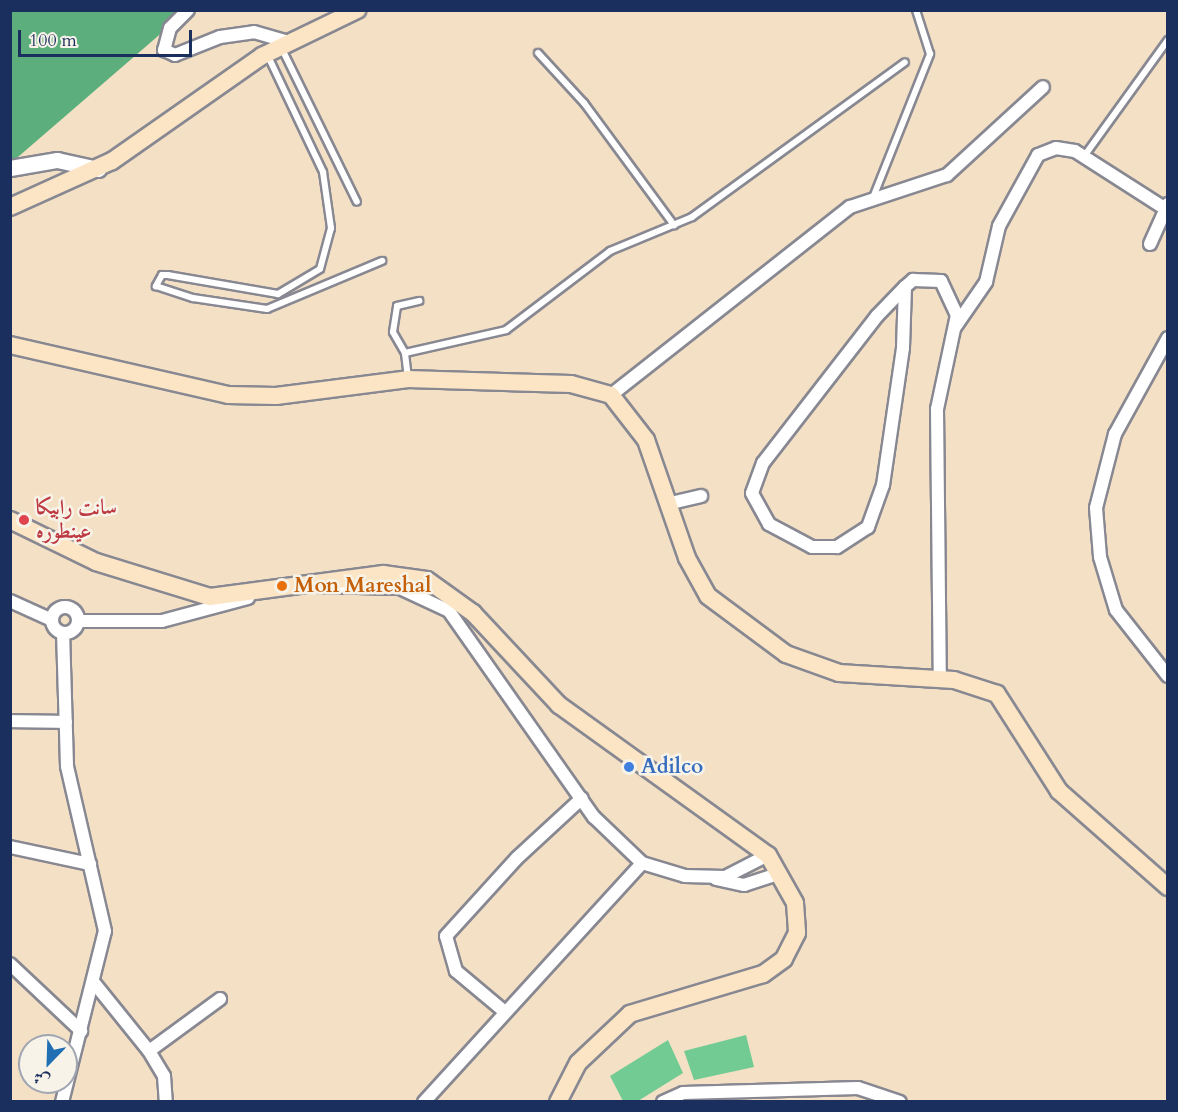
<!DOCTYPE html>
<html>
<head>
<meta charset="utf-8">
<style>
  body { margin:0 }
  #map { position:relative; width:1178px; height:1112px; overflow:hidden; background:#f4e0c5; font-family:Cardo,Amiri,serif }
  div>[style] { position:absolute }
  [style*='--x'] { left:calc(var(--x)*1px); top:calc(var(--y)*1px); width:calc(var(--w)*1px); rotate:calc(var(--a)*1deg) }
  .green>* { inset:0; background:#71cb93 }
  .forest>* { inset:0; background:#5caf7d }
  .roads { filter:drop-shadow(2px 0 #888892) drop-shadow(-2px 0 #888892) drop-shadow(0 2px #888892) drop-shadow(0 -2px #888892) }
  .service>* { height:6px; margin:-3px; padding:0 3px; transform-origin:3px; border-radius:3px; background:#fff }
  .minor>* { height:12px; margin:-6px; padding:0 6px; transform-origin:6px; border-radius:6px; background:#fff }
  .minor>.ring { margin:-6px; padding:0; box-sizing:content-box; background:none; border:12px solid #fff; border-radius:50% }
  .tertiary>* { height:15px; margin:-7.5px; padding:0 7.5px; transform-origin:7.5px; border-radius:7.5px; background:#fff }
  .secondary>* { height:16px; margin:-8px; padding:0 8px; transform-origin:8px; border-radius:8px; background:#fce5c4 }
  .dots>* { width:16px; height:16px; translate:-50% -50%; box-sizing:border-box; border:3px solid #f7f3e8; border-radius:50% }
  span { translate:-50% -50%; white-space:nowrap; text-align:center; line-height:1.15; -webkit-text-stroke:5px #f7f3e8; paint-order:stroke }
  .health-label { font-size:21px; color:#be3a42; font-weight:700 }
  .left { translate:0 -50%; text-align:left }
  .food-label { font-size:21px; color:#c56008; font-weight:700 }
  .shop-label { font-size:21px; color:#366cbe; font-weight:700 }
  .frame { position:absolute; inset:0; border:12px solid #1b2f5e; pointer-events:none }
  .north { position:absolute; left:18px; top:1034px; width:60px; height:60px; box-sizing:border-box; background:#f7f3e8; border:2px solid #9fa5b1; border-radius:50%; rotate:203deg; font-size:16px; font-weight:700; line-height:24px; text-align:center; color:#1b2f5e }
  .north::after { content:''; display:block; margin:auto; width:21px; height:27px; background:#1f6fb2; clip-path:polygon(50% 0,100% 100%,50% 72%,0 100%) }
  .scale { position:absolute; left:18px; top:30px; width:174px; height:27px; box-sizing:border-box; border:3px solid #1b2f5e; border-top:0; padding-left:8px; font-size:18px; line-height:21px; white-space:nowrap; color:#1b2f5e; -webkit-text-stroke:4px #f7f3e8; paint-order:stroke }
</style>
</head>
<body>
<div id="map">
  <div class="green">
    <i style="clip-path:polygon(746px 1035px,754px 1067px,694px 1080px,684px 1051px)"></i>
    <i style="clip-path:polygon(668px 1040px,683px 1073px,638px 1101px,623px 1101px,610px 1076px)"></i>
  </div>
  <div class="forest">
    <i style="clip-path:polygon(11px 11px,187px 11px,11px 163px)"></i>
  </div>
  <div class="roads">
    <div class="service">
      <i style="--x:282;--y:49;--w:170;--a:63.9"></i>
      <i style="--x:538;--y:53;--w:68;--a:47.4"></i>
      <i style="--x:584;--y:103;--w:152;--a:53.6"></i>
      <i style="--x:267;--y:54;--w:131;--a:64.6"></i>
      <i style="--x:323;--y:172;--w:57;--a:81.9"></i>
      <i style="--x:331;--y:228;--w:42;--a:105"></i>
      <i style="--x:320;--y:269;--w:49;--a:149.2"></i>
      <i style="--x:278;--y:294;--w:112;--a:-170.2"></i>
      <i style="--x:168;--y:275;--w:6;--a:180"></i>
      <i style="--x:162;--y:275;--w:13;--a:119"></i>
      <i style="--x:156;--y:286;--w:39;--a:18"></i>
      <i style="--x:193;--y:298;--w:75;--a:8.5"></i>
      <i style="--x:267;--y:309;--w:125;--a:-22.7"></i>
      <i style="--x:1085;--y:155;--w:142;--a:-54.2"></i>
      <i style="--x:874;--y:195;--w:152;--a:-68.3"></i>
      <i style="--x:930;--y:54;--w:46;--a:-107.7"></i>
      <i style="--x:405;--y:353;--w:104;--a:-12.8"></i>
      <i style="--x:506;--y:330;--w:131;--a:-37.2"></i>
      <i style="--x:610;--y:251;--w:89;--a:-22.5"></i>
      <i style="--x:692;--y:217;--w:263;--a:-36"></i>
      <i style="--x:408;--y:378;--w:25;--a:-97"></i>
      <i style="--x:405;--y:353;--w:24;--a:-120"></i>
      <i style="--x:393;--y:332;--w:26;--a:-81"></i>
      <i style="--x:397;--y:306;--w:23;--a:-13"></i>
    </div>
    <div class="minor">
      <i style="--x:188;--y:10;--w:25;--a:135"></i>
      <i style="--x:170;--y:28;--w:23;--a:105"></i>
      <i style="--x:164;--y:50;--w:12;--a:24"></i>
      <i style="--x:175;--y:55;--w:48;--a:-21.8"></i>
      <i style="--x:220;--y:37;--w:34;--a:-8"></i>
      <i style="--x:254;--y:32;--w:36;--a:16"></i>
      <i style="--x:1150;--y:244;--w:44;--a:-65.8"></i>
      <i style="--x:905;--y:287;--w:61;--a:91.9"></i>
      <i style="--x:903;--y:348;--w:138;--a:98.3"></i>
      <i style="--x:883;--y:485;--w:45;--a:109.7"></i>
      <i style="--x:868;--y:527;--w:37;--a:147"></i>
      <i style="--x:837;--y:547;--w:25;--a:180"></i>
      <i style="--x:812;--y:547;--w:49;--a:-151.9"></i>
      <i style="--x:769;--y:524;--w:35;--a:-119"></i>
      <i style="--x:752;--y:493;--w:32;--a:-70"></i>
      <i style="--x:763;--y:463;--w:186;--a:-52.2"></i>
      <i style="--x:877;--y:316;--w:40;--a:-46"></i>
      <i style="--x:905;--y:287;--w:11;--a:-41"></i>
      <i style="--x:913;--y:280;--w:28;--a:2"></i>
      <i style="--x:941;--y:281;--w:38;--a:65"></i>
      <i style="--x:957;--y:315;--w:96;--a:102"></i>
      <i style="--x:937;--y:409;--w:270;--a:89.4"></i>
      <i style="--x:955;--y:327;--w:55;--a:-55.4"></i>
      <i style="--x:986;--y:282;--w:57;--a:-76.9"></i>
      <i style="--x:999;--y:226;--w:81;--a:-61.2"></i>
      <i style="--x:1038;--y:155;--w:19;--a:-21"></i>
      <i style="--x:1056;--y:148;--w:19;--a:9"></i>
      <i style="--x:1075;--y:151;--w:106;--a:32.6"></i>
      <i style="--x:1168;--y:338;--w:110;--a:118.9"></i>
      <i style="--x:1115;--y:434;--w:76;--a:104.4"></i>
      <i style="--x:1096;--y:508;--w:49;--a:85.3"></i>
      <i style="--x:1100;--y:557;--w:55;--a:73.2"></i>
      <i style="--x:1116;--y:610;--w:84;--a:51.8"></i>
      <i style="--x:611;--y:395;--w:304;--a:-38.2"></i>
      <i style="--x:850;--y:207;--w:102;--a:-18.3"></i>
      <i style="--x:947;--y:175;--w:130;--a:-42.5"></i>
      <i style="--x:671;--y:503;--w:31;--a:-13"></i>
      <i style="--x:315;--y:586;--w:85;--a:1.3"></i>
      <i style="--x:400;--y:588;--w:54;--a:25.1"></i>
      <i style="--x:449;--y:611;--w:252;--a:54.9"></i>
      <i style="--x:594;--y:817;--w:66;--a:43.8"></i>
      <i style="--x:10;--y:601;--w:46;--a:24.3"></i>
      <i class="ring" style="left:52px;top:607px;width:14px;height:14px"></i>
      <i style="--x:79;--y:621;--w:83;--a:0"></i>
      <i style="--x:162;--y:621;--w:89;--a:-15"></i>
      <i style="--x:10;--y:721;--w:56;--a:1"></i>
      <i style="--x:10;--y:847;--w:82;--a:12"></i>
      <i style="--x:716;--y:879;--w:29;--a:12"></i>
      <i style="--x:744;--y:885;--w:38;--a:-18"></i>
      <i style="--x:10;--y:964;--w:98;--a:43.3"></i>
      <i style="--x:95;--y:984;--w:86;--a:51.1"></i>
      <i style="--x:149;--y:1051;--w:88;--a:-36.2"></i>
      <i style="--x:505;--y:1012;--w:64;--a:-140.1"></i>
      <i style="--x:456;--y:971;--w:36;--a:-106"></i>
      <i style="--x:446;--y:936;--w:105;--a:-47.7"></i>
      <i style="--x:517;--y:858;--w:88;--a:-42.7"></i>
      <i style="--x:149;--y:1051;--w:29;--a:59"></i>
      <i style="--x:164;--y:1076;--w:26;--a:86"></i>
      <i style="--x:62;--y:1102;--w:176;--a:-75.9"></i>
      <i style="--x:105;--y:931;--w:169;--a:-103"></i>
      <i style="--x:67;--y:766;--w:132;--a:-91.7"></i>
      <i style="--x:424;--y:1102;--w:323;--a:-47.6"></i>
      <i style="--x:642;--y:863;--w:45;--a:16.8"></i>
      <i style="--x:685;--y:876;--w:40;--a:1.4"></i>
      <i style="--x:725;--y:877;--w:48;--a:-27.1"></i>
      <i style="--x:663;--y:1102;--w:22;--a:-24"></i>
      <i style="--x:683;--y:1093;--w:175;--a:-1.6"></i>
      <i style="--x:858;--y:1088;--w:44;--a:18.4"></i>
    </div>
    <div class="tertiary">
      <i style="--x:10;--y:168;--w:48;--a:-9.7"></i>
      <i style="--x:57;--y:160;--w:42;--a:12.4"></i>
    </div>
    <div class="secondary">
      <i style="--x:10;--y:207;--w:112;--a:-24.3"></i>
      <i style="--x:112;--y:161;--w:183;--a:-35"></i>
      <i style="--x:262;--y:56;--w:106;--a:-25.8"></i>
      <i style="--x:10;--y:345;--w:224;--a:12.9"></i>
      <i style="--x:228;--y:395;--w:48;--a:1.2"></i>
      <i style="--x:276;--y:396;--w:133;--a:-7.3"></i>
      <i style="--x:408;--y:379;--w:163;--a:1.8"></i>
      <i style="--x:571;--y:384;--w:41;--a:15.4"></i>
      <i style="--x:611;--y:395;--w:57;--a:52.1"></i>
      <i style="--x:646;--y:440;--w:125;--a:70.8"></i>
      <i style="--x:687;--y:558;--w:43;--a:61.1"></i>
      <i style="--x:708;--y:596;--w:97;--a:36.6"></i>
      <i style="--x:786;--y:654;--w:56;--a:19.7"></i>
      <i style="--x:839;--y:673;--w:115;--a:3.5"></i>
      <i style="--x:954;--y:680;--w:45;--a:18"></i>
      <i style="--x:997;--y:694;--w:115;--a:57.4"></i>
      <i style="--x:1059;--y:791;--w:145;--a:41.4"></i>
      <i style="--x:10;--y:520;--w:96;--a:26"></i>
      <i style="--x:96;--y:562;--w:119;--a:17.1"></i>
      <i style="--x:210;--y:597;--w:175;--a:-7.6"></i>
      <i style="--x:383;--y:574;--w:44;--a:7.8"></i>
      <i style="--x:427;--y:580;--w:57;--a:35.7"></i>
      <i style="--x:473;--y:613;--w:126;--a:46.9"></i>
      <i style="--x:559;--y:705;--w:257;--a:35.7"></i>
      <i style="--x:768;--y:855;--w:55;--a:60.6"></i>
      <i style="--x:795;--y:903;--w:30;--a:86"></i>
      <i style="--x:797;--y:933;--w:29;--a:117"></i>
      <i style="--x:784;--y:959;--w:26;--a:144"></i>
      <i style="--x:763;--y:974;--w:139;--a:163.3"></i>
      <i style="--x:630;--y:1014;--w:71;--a:136.7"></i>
      <i style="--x:578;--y:1063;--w:44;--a:117.1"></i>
    </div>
  </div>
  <div class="dots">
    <i style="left:24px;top:520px;background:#e0444e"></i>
    <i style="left:282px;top:586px;background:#e8710a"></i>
    <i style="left:629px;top:767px;background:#3f7fe0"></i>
  </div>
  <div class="health-label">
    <span class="left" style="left:36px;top:520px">سانت رابيكا<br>عينطوره</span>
  </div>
  <div class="food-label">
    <span class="left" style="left:294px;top:586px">Mon Mareshal</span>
  </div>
  <div class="shop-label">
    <span class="left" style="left:641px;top:767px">Adilco</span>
  </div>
  <div class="frame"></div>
  <div class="north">ش</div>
  <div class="scale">100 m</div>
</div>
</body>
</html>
